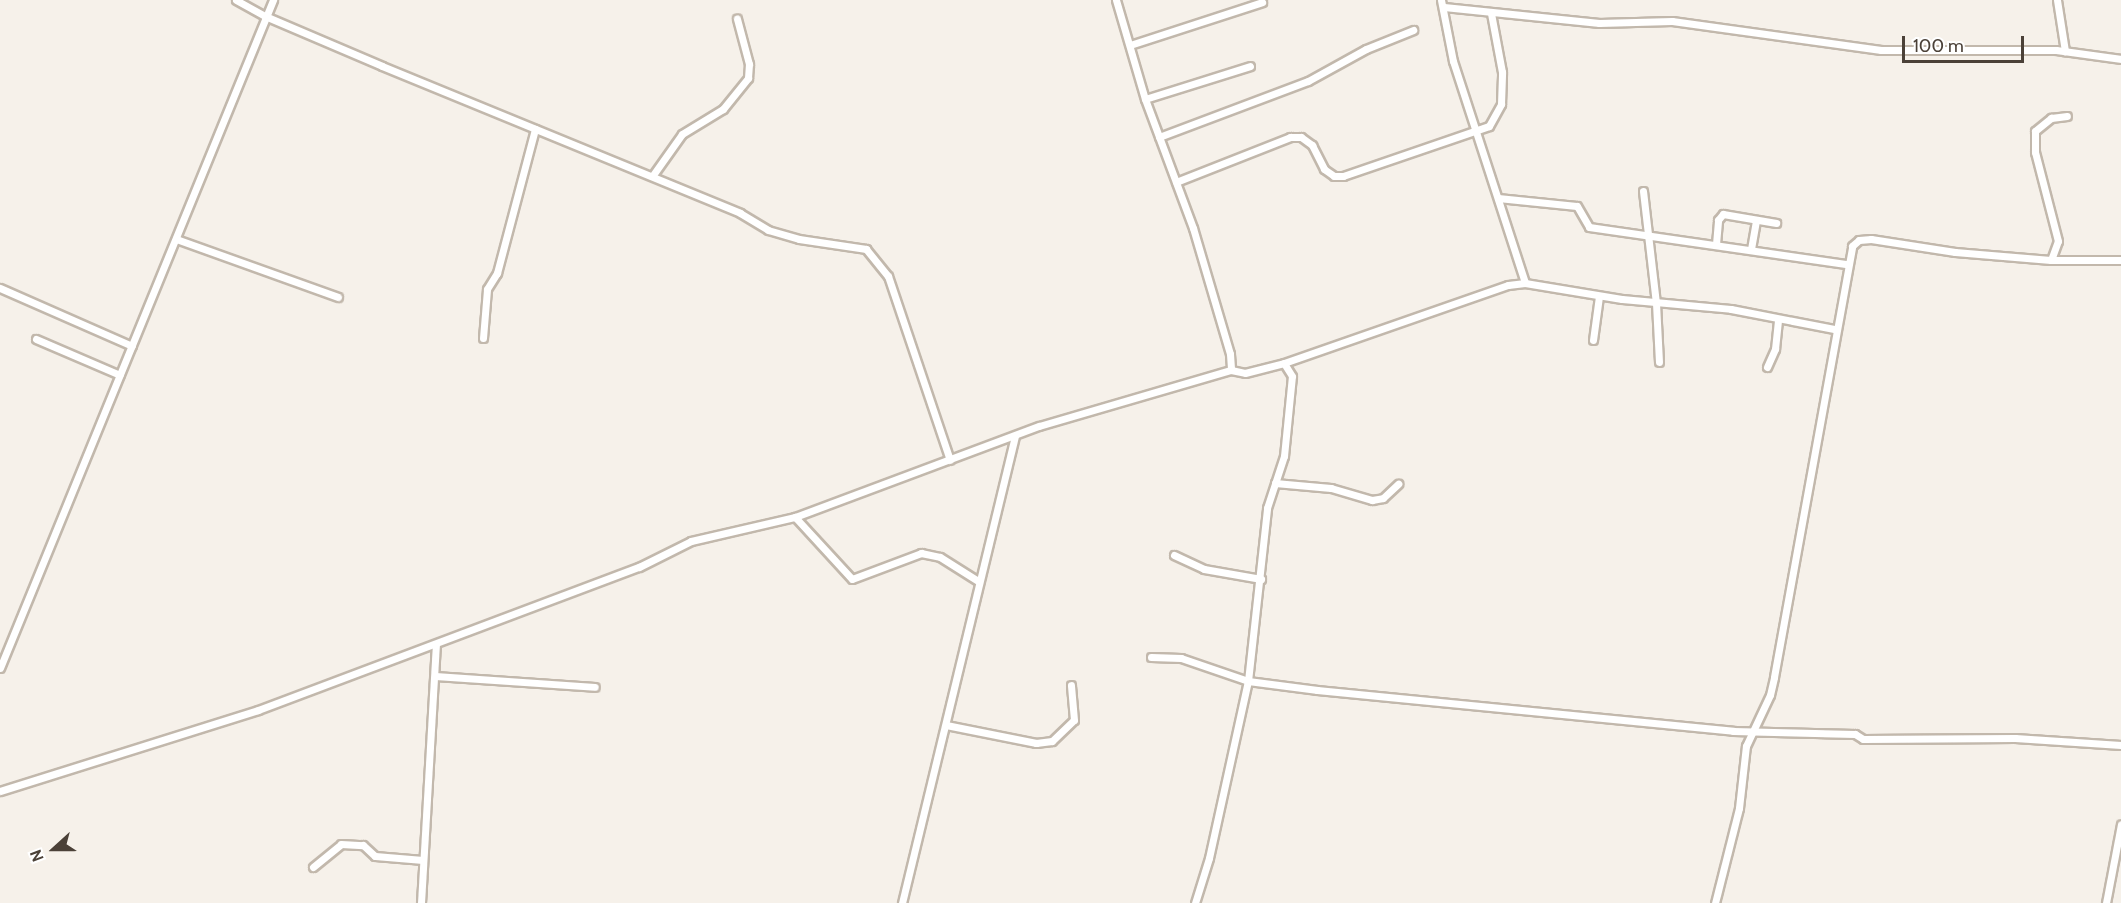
<!DOCTYPE html>
<html>
<head>
<meta charset="utf-8">
<style>
  body { margin:0 }
  #map { position:relative; width:2121px; height:903px; overflow:hidden; background:#f6f1ea; font-family:Cabin,sans-serif }
  div>[style] { position:absolute }
  [style*='--x'] { left:calc(var(--x)*1px); top:calc(var(--y)*1px); width:calc(var(--w)*1px); rotate:calc(var(--a)*1deg) }
  .roads { filter:drop-shadow(2px 0 #c2b8ac) drop-shadow(-2px 0 #c2b8ac) drop-shadow(0 2px #c2b8ac) drop-shadow(0 -2px #c2b8ac) }
  .street>* { height:7px; margin:-3.5px; padding:0 3.5px; transform-origin:3.5px; border-radius:3.5px; background:#fff }
  span { translate:-50% -50%; white-space:nowrap; text-align:center; line-height:1.15; -webkit-text-stroke:6px #fff; paint-order:stroke }
  .north { position:absolute; left:24px; top:819px; width:60px; height:60px; -webkit-text-stroke:4px #fff; paint-order:stroke; rotate:249deg; font-size:16px; font-weight:700; line-height:24px; text-align:center; color:#4b4138 }
  .north::after { content:''; display:block; margin:auto; width:21px; height:27px; background:#4b4138; clip-path:polygon(50% 0,100% 100%,50% 72%,0 100%) }
  .scale { position:absolute; left:1902px; top:36px; width:122px; height:27px; box-sizing:border-box; border:3px solid #4b4138; border-top:0; padding-left:8px; font-size:18px; line-height:21px; white-space:nowrap; color:#4b4138; -webkit-text-stroke:4px #fff; paint-order:stroke }
</style>
</head>
<body>
<div id="map">
  <div class="roads">
    <div class="street">
      <i style="--x:236;--y:0;--w:33;--a:29"></i>
      <i style="--x:265;--y:16;--w:127;--a:23.1"></i>
      <i style="--x:382;--y:66;--w:387;--a:22.3"></i>
      <i style="--x:740;--y:213;--w:33;--a:31"></i>
      <i style="--x:768;--y:230;--w:32;--a:16"></i>
      <i style="--x:799;--y:239;--w:68;--a:8.5"></i>
      <i style="--x:866;--y:249;--w:35;--a:51"></i>
      <i style="--x:888;--y:276;--w:194;--a:71.4"></i>
      <i style="--x:1116;--y:0;--w:103;--a:73.7"></i>
      <i style="--x:1145;--y:99;--w:138;--a:69.6"></i>
      <i style="--x:1193;--y:228;--w:131;--a:73.6"></i>
      <i style="--x:1230;--y:354;--w:16;--a:86"></i>
      <i style="--x:1441;--y:0;--w:62;--a:78.9"></i>
      <i style="--x:1453;--y:61;--w:233;--a:72"></i>
      <i style="--x:2057;--y:0;--w:52;--a:81.1"></i>
      <i style="--x:1444;--y:7;--w:156;--a:5.9"></i>
      <i style="--x:1599;--y:23;--w:73;--a:-1.6"></i>
      <i style="--x:1672;--y:21;--w:211;--a:7.9"></i>
      <i style="--x:1881;--y:50;--w:175;--a:0"></i>
      <i style="--x:2056;--y:50;--w:66;--a:7.9"></i>
      <i style="--x:1130;--y:45;--w:139;--a:-18"></i>
      <i style="--x:1145;--y:99;--w:110;--a:-17.4"></i>
      <i style="--x:1159;--y:137;--w:159;--a:-20.6"></i>
      <i style="--x:1308;--y:81;--w:66;--a:-28.9"></i>
      <i style="--x:1366;--y:49;--w:51;--a:-22"></i>
      <i style="--x:653;--y:175;--w:50;--a:-54.7"></i>
      <i style="--x:682;--y:134;--w:48;--a:-31.4"></i>
      <i style="--x:723;--y:109;--w:40;--a:-51"></i>
      <i style="--x:748;--y:78;--w:14;--a:-86"></i>
      <i style="--x:749;--y:64;--w:47;--a:-104.9"></i>
      <i style="--x:1176;--y:182;--w:123;--a:-21.5"></i>
      <i style="--x:1290;--y:137;--w:11;--a:0"></i>
      <i style="--x:1301;--y:137;--w:14;--a:36"></i>
      <i style="--x:1312;--y:145;--w:27;--a:63"></i>
      <i style="--x:1324;--y:169;--w:12;--a:35"></i>
      <i style="--x:1334;--y:176;--w:9;--a:0"></i>
      <i style="--x:1343;--y:176;--w:154;--a:-18.9"></i>
      <i style="--x:1489;--y:126;--w:25;--a:-61"></i>
      <i style="--x:1501;--y:104;--w:32;--a:-88"></i>
      <i style="--x:1502;--y:72;--w:60;--a:-100.6"></i>
      <i style="--x:1643;--y:191;--w:113;--a:83.4"></i>
      <i style="--x:1656;--y:303;--w:59;--a:87.1"></i>
      <i style="--x:1498;--y:198;--w:79;--a:5.8"></i>
      <i style="--x:1577;--y:206;--w:24;--a:60"></i>
      <i style="--x:1589;--y:227;--w:261;--a:8.2"></i>
      <i style="--x:176;--y:239;--w:172;--a:19.7"></i>
      <i style="--x:1716;--y:244;--w:24;--a:-85"></i>
      <i style="--x:1718;--y:220;--w:8;--a:-50"></i>
      <i style="--x:1723;--y:214;--w:54;--a:9.6"></i>
      <i style="--x:1751;--y:249;--w:29;--a:-80"></i>
      <i style="--x:2051;--y:260;--w:20;--a:-70"></i>
      <i style="--x:2058;--y:241;--w:92;--a:-104.5"></i>
      <i style="--x:2035;--y:152;--w:21;--a:-90"></i>
      <i style="--x:2035;--y:131;--w:21;--a:-39"></i>
      <i style="--x:2051;--y:118;--w:16;--a:-7"></i>
      <i style="--x:0;--y:288;--w:144;--a:23.7"></i>
      <i style="--x:483;--y:338;--w:49;--a:-85.3"></i>
      <i style="--x:487;--y:289;--w:19;--a:-58"></i>
      <i style="--x:497;--y:273;--w:149;--a:-75.2"></i>
      <i style="--x:36;--y:339;--w:91;--a:23.2"></i>
      <i style="--x:1593;--y:340;--w:44;--a:-82.2"></i>
      <i style="--x:1767;--y:367;--w:20;--a:-66"></i>
      <i style="--x:1775;--y:349;--w:28;--a:-84"></i>
      <i style="--x:1275;--y:483;--w:56;--a:5.1"></i>
      <i style="--x:1331;--y:488;--w:43;--a:16.3"></i>
      <i style="--x:1372;--y:500;--w:11;--a:-10"></i>
      <i style="--x:1383;--y:498;--w:21;--a:-43"></i>
      <i style="--x:795;--y:517;--w:84;--a:47.4"></i>
      <i style="--x:852;--y:579;--w:74;--a:-20.6"></i>
      <i style="--x:921;--y:553;--w:19;--a:12"></i>
      <i style="--x:940;--y:557;--w:45;--a:32.3"></i>
      <i style="--x:1174;--y:555;--w:33;--a:25"></i>
      <i style="--x:1204;--y:569;--w:58;--a:10"></i>
      <i style="--x:1151;--y:657;--w:30;--a:2"></i>
      <i style="--x:1181;--y:658;--w:71;--a:18.9"></i>
      <i style="--x:1248;--y:681;--w:70;--a:7.4"></i>
      <i style="--x:1317;--y:690;--w:418;--a:5.6"></i>
      <i style="--x:1733;--y:731;--w:122;--a:1.4"></i>
      <i style="--x:1855;--y:734;--w:9;--a:32"></i>
      <i style="--x:1863;--y:739;--w:152;--a:-0.4"></i>
      <i style="--x:2015;--y:738;--w:106;--a:3.8"></i>
      <i style="--x:0;--y:668;--w:722;--a:-67.77"></i>
      <i style="--x:435;--y:676;--w:160;--a:3.9"></i>
      <i style="--x:946;--y:725;--w:92;--a:11.3"></i>
      <i style="--x:1036;--y:743;--w:16;--a:-7"></i>
      <i style="--x:1052;--y:741;--w:30;--a:-44"></i>
      <i style="--x:1074;--y:720;--w:35;--a:-95"></i>
      <i style="--x:0;--y:791;--w:270;--a:-17.4"></i>
      <i style="--x:258;--y:710;--w:407;--a:-20.6"></i>
      <i style="--x:639;--y:567;--w:58;--a:-26.6"></i>
      <i style="--x:691;--y:541;--w:107;--a:-13"></i>
      <i style="--x:795;--y:517;--w:260;--a:-20.5"></i>
      <i style="--x:1039;--y:426;--w:200;--a:-16.3"></i>
      <i style="--x:1231;--y:370;--w:14;--a:12"></i>
      <i style="--x:1245;--y:373;--w:40;--a:-14.4"></i>
      <i style="--x:1284;--y:363;--w:237;--a:-19.2"></i>
      <i style="--x:1508;--y:285;--w:17;--a:-7"></i>
      <i style="--x:1525;--y:283;--w:98;--a:9.4"></i>
      <i style="--x:1622;--y:299;--w:109;--a:5.2"></i>
      <i style="--x:1731;--y:309;--w:105;--a:11"></i>
      <i style="--x:313;--y:867;--w:36;--a:-39"></i>
      <i style="--x:341;--y:844;--w:22;--a:3"></i>
      <i style="--x:363;--y:845;--w:16;--a:43"></i>
      <i style="--x:375;--y:856;--w:48;--a:4.8"></i>
      <i style="--x:421;--y:903;--w:258;--a:-86.7"></i>
      <i style="--x:902;--y:903;--w:480;--a:-76.4"></i>
      <i style="--x:1195;--y:903;--w:47;--a:-72.7"></i>
      <i style="--x:1209;--y:858;--w:181;--a:-77.6"></i>
      <i style="--x:1248;--y:681;--w:174;--a:-83.7"></i>
      <i style="--x:1267;--y:508;--w:55;--a:-71.9"></i>
      <i style="--x:1284;--y:456;--w:80;--a:-84.3"></i>
      <i style="--x:1292;--y:376;--w:15;--a:-122"></i>
      <i style="--x:1715;--y:903;--w:98;--a:-75.8"></i>
      <i style="--x:1739;--y:808;--w:62;--a:-83.6"></i>
      <i style="--x:1746;--y:746;--w:56;--a:-64.8"></i>
      <i style="--x:1770;--y:695;--w:18;--a:-77"></i>
      <i style="--x:1774;--y:677;--w:438;--a:-79.7"></i>
      <i style="--x:1852;--y:246;--w:9;--a:-41"></i>
      <i style="--x:1859;--y:240;--w:12;--a:-5"></i>
      <i style="--x:1871;--y:239;--w:85;--a:8.8"></i>
      <i style="--x:1955;--y:252;--w:96;--a:4.8"></i>
      <i style="--x:2051;--y:260;--w:70;--a:0"></i>
      <i style="--x:2106;--y:903;--w:80;--a:-79.2"></i>
    </div>
  </div>
  <div class="north">N</div>
  <div class="scale">100 m</div>
</div>
</body>
</html>
